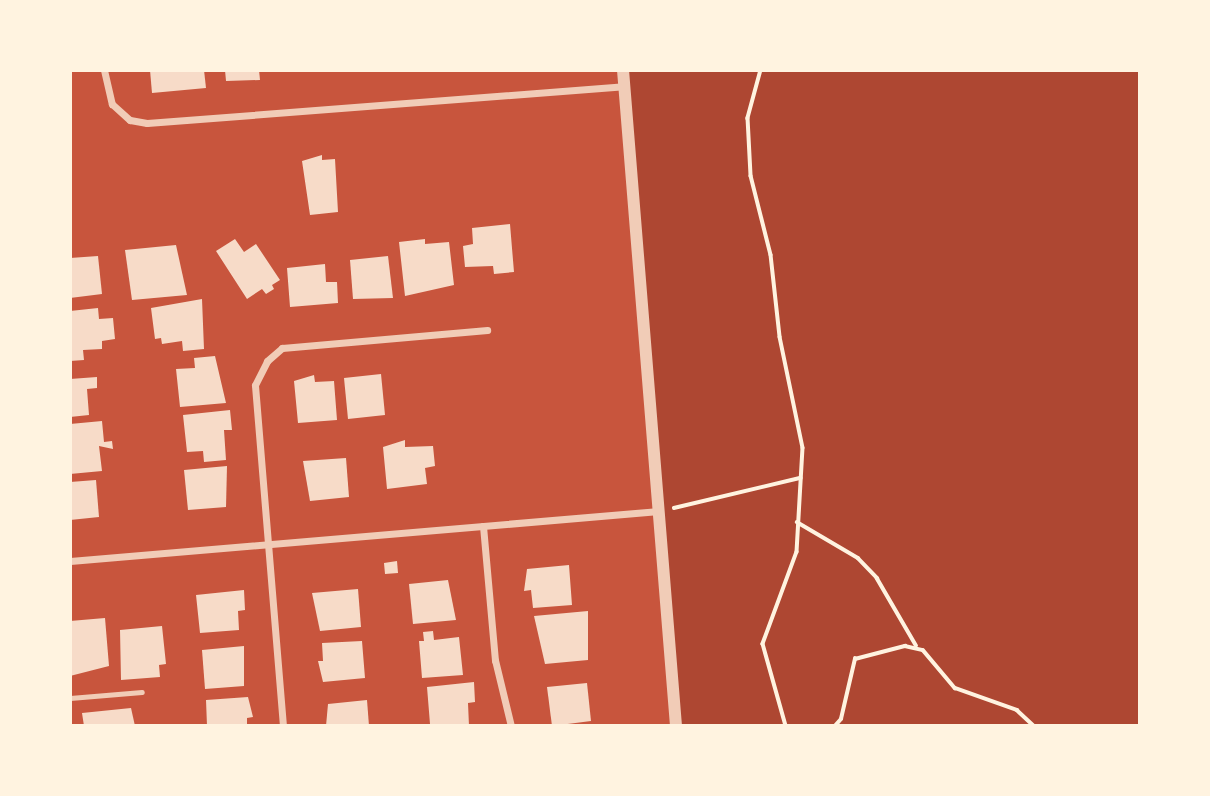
<!DOCTYPE html>
<html>
<head>
<meta charset="utf-8">
<style>
  body { margin:0 }
  #map { position:relative; width:1210px; height:796px; overflow:hidden; background:#c8553d; font-family:Manrope,sans-serif }
  div>[style] { position:absolute }
  [style*='--x'] { left:calc(var(--x)*1px); top:calc(var(--y)*1px); width:calc(var(--w)*1px); rotate:calc(var(--a)*1deg) }
  .green>* { inset:0; background:#ae4732 }
  .building>* { inset:0; background:#f7dbc8 }
  .path>* { height:3.5px; margin:-1.75px; padding:0 1.75px; transform-origin:1.75px; border-radius:1.75px; background:#fff3e0 }
  .service>* { height:5px; margin:-2.5px; padding:0 2.5px; transform-origin:2.5px; border-radius:2.5px; background:#f1ccb7 }
  .minor>* { height:7px; margin:-3.5px; padding:0 3.5px; transform-origin:3.5px; border-radius:3.5px; background:#f1ccb7 }
  .tertiary>* { height:12px; margin:-6px; padding:0 6px; transform-origin:6px; border-radius:6px; background:#f1ccb7 }
  span { translate:-50% -50%; white-space:nowrap; text-align:center; line-height:1.15; -webkit-text-stroke:5px #fff3e0; paint-order:stroke }
  .frame { position:absolute; inset:0; border:72px solid #fff3e0; pointer-events:none }
</style>
</head>
<body>
<div id="map">
  <div class="green">
    <i style="clip-path:polygon(623px 70px,1140px 70px,1140px 726px,676px 726px)"></i>
  </div>
  <div class="building">
    <i style="clip-path:polygon(150px 70px,204px 70px,206px 88px,152px 93px)"></i>
    <i style="clip-path:polygon(225px 70px,259px 70px,260px 80px,226px 81px)"></i>
    <i style="clip-path:polygon(322px 155px,322px 160px,335px 159px,338px 212px,310px 215px,302px 161px)"></i>
    <i style="clip-path:polygon(510px 224px,514px 272px,494px 274px,493px 266px,465px 267px,463px 246px,473px 244px,472px 228px)"></i>
    <i style="clip-path:polygon(235px 239px,244px 252px,256px 244px,280px 280px,272px 285px,274px 289px,266px 294px,262px 289px,247px 299px,216px 251px)"></i>
    <i style="clip-path:polygon(425px 239px,425px 244px,449px 242px,454px 285px,405px 296px,399px 242px)"></i>
    <i style="clip-path:polygon(176px 245px,187px 295px,132px 300px,125px 250px)"></i>
    <i style="clip-path:polygon(98px 256px,102px 294px,70px 298px,70px 258px)"></i>
    <i style="clip-path:polygon(388px 256px,393px 298px,353px 299px,350px 260px)"></i>
    <i style="clip-path:polygon(325px 264px,326px 282px,337px 282px,338px 303px,290px 307px,287px 268px)"></i>
    <i style="clip-path:polygon(202px 299px,204px 349px,183px 351px,182px 341px,162px 344px,161px 338px,155px 339px,151px 308px)"></i>
    <i style="clip-path:polygon(98px 308px,99px 319px,113px 318px,115px 339px,102px 341px,102px 349px,83px 350px,84px 360px,70px 361px,70px 311px)"></i>
    <i style="clip-path:polygon(215px 356px,226px 403px,180px 407px,176px 369px,195px 368px,194px 358px)"></i>
    <i style="clip-path:polygon(381px 374px,385px 415px,348px 419px,344px 378px)"></i>
    <i style="clip-path:polygon(314px 375px,315px 382px,334px 381px,337px 420px,298px 423px,294px 381px)"></i>
    <i style="clip-path:polygon(97px 377px,97px 388px,87px 389px,89px 415px,70px 417px,70px 379px)"></i>
    <i style="clip-path:polygon(230px 410px,232px 430px,224px 430px,226px 460px,204px 462px,203px 451px,187px 452px,183px 415px)"></i>
    <i style="clip-path:polygon(102px 421px,104px 442px,112px 441px,113px 449px,99px 446px,102px 471px,70px 474px,70px 424px)"></i>
    <i style="clip-path:polygon(405px 440px,405px 447px,433px 446px,435px 466px,425px 468px,427px 484px,387px 489px,383px 447px)"></i>
    <i style="clip-path:polygon(346px 458px,349px 497px,310px 501px,303px 461px)"></i>
    <i style="clip-path:polygon(227px 466px,226px 507px,188px 510px,184px 470px)"></i>
    <i style="clip-path:polygon(96px 480px,99px 517px,70px 520px,70px 482px)"></i>
    <i style="clip-path:polygon(397px 561px,398px 573px,385px 574px,384px 563px)"></i>
    <i style="clip-path:polygon(569px 565px,572px 605px,533px 608px,531px 590px,524px 591px,527px 569px)"></i>
    <i style="clip-path:polygon(448px 580px,456px 620px,413px 624px,409px 584px)"></i>
    <i style="clip-path:polygon(358px 589px,361px 627px,320px 631px,312px 593px)"></i>
    <i style="clip-path:polygon(244px 590px,245px 610px,238px 611px,239px 630px,200px 633px,196px 595px)"></i>
    <i style="clip-path:polygon(588px 611px,588px 660px,545px 664px,534px 616px)"></i>
    <i style="clip-path:polygon(105px 618px,109px 666px,70px 676px,70px 621px)"></i>
    <i style="clip-path:polygon(162px 626px,166px 664px,159px 665px,160px 677px,121px 680px,120px 630px)"></i>
    <i style="clip-path:polygon(433px 631px,434px 640px,459px 637px,463px 675px,422px 678px,419px 641px,424px 641px,423px 632px)"></i>
    <i style="clip-path:polygon(362px 641px,365px 678px,323px 682px,318px 661px,323px 661px,322px 643px)"></i>
    <i style="clip-path:polygon(244px 646px,244px 686px,205px 689px,202px 650px)"></i>
    <i style="clip-path:polygon(474px 682px,475px 702px,468px 703px,469px 726px,430px 724px,427px 687px)"></i>
    <i style="clip-path:polygon(587px 683px,591px 721px,552px 726px,547px 687px)"></i>
    <i style="clip-path:polygon(248px 697px,253px 717px,247px 718px,247px 726px,207px 726px,206px 700px)"></i>
    <i style="clip-path:polygon(367px 700px,369px 726px,326px 726px,328px 704px)"></i>
    <i style="clip-path:polygon(131px 708px,135px 726px,84px 726px,82px 713px)"></i>
  </div>
  <div class="path">
    <i style="--x:761;--y:70;--w:50;--a:105.2"></i>
    <i style="--x:748;--y:118;--w:58;--a:87"></i>
    <i style="--x:751;--y:176;--w:81;--a:75.8"></i>
    <i style="--x:771;--y:255;--w:82;--a:83.7"></i>
    <i style="--x:780;--y:337;--w:113;--a:78.3"></i>
    <i style="--x:803;--y:448;--w:104;--a:93.3"></i>
    <i style="--x:797;--y:552;--w:98;--a:110.3"></i>
    <i style="--x:763;--y:644;--w:85;--a:74.3"></i>
    <i style="--x:674;--y:508;--w:130;--a:-13.4"></i>
    <i style="--x:797;--y:522;--w:71;--a:30.5"></i>
    <i style="--x:858;--y:558;--w:28;--a:46"></i>
    <i style="--x:877;--y:578;--w:78;--a:59.8"></i>
    <i style="--x:835;--y:726;--w:9;--a:-49"></i>
    <i style="--x:841;--y:719;--w:62;--a:-76.9"></i>
    <i style="--x:855;--y:659;--w:52;--a:-14.6"></i>
    <i style="--x:905;--y:646;--w:18;--a:13"></i>
    <i style="--x:923;--y:650;--w:50;--a:49.9"></i>
    <i style="--x:955;--y:688;--w:66;--a:19.5"></i>
    <i style="--x:1017;--y:710;--w:23;--a:43"></i>
  </div>
  <div class="service">
    <i style="--x:70;--y:698;--w:72;--a:-4.8"></i>
  </div>
  <div class="minor">
    <i style="--x:104;--y:70;--w:35;--a:77"></i>
    <i style="--x:112;--y:104;--w:24;--a:42"></i>
    <i style="--x:130;--y:120;--w:17;--a:10"></i>
    <i style="--x:147;--y:123;--w:478;--a:-4.4"></i>
    <i style="--x:483;--y:526;--w:135;--a:84.9"></i>
    <i style="--x:495;--y:660;--w:68;--a:76.4"></i>
    <i style="--x:70;--y:561;--w:591;--a:-4.85"></i>
    <i style="--x:283;--y:726;--w:342;--a:-94.7"></i>
    <i style="--x:255;--y:385;--w:27;--a:-63"></i>
    <i style="--x:267;--y:361;--w:20;--a:-41"></i>
    <i style="--x:282;--y:348;--w:206;--a:-5"></i>
  </div>
  <div class="tertiary">
    <i style="--x:623;--y:70;--w:658;--a:85.38"></i>
  </div>
  <div class="frame"></div>
</div>
</body>
</html>
